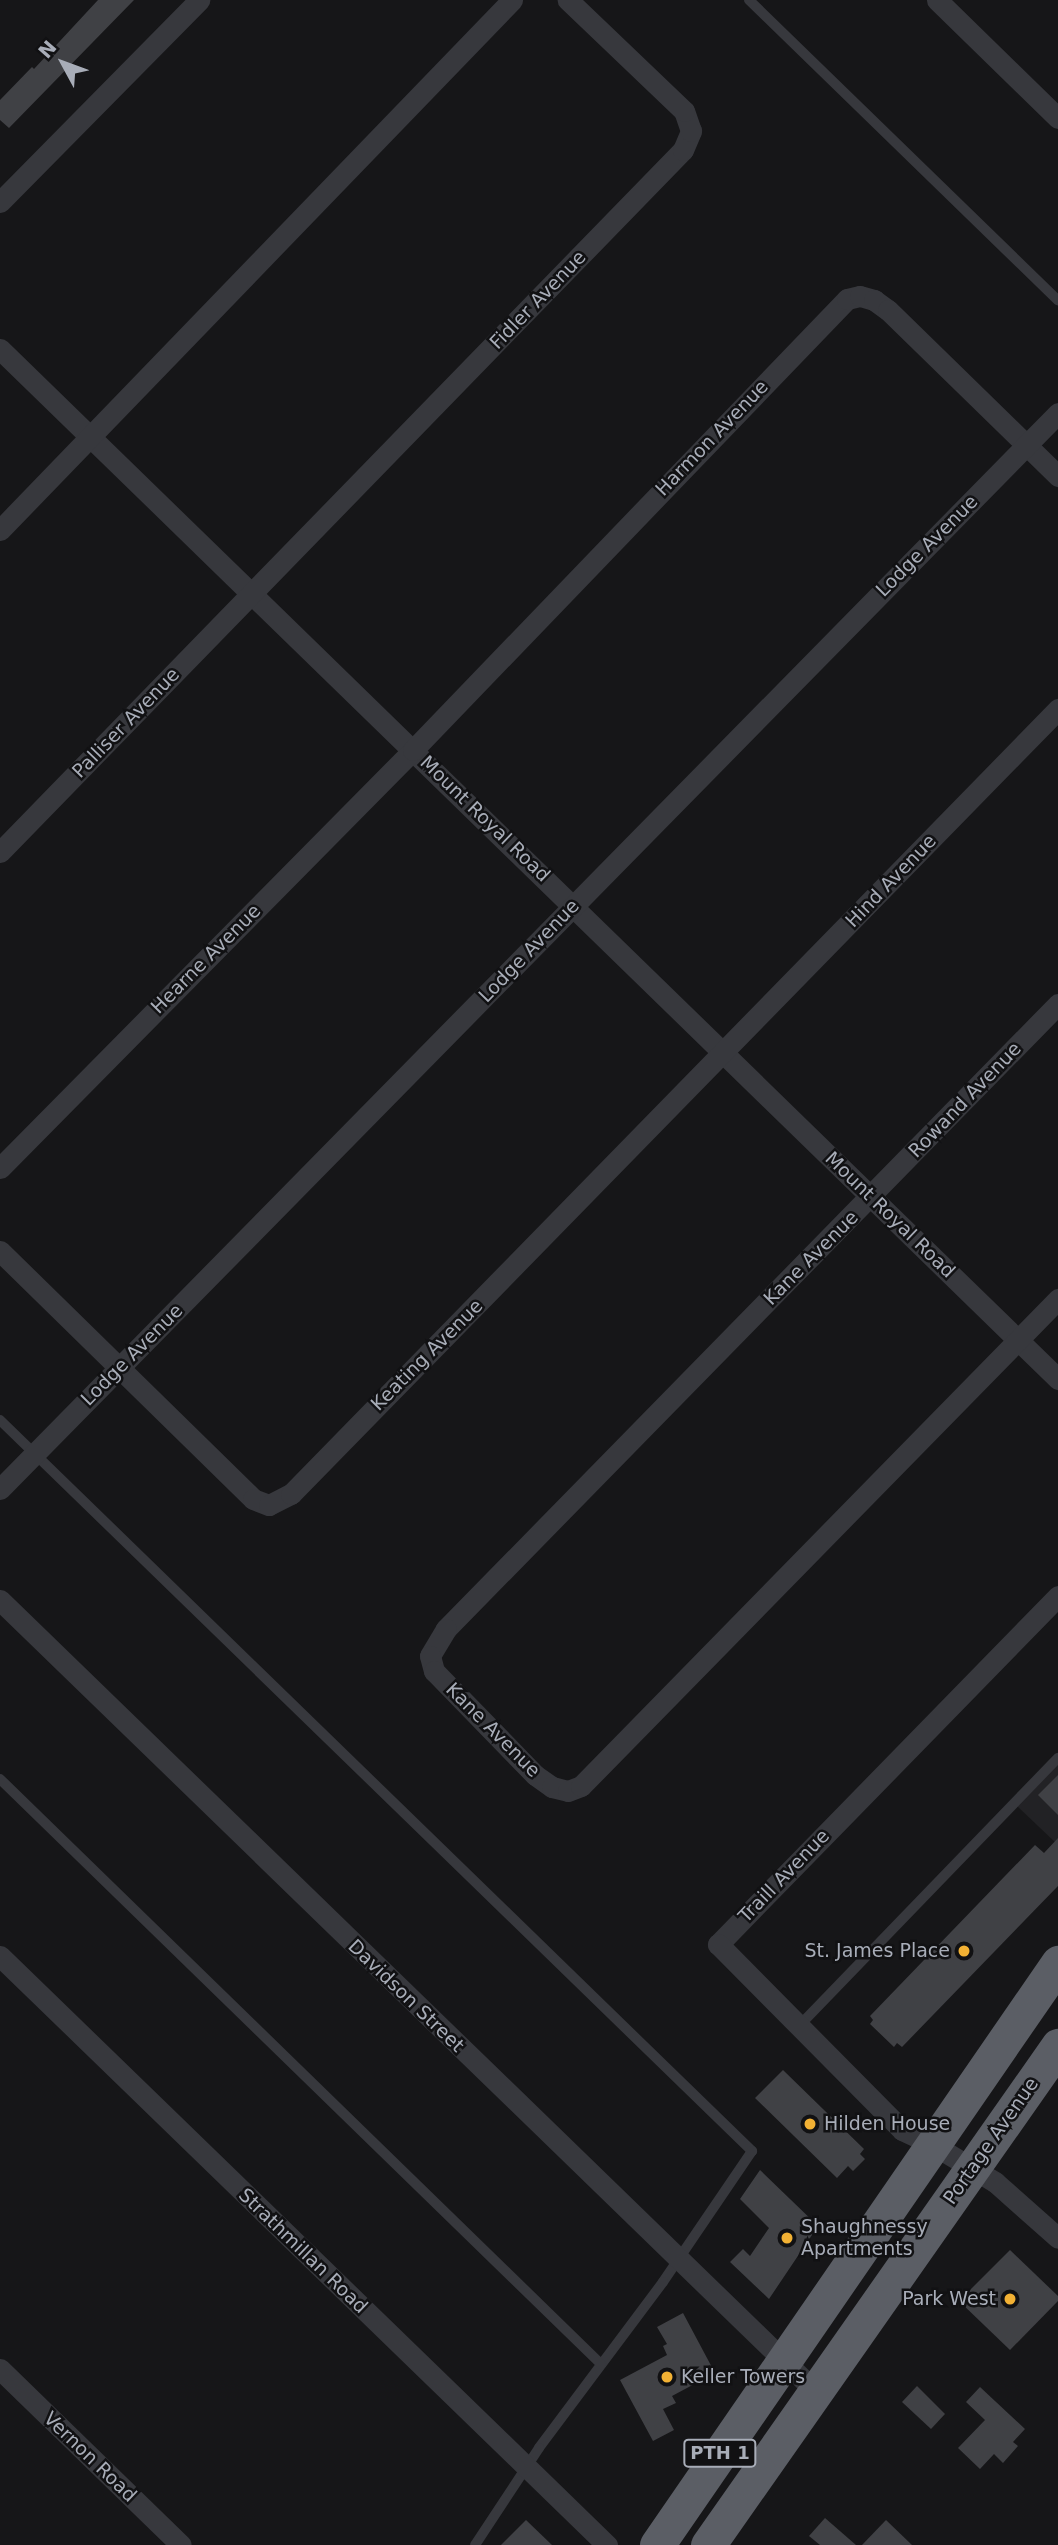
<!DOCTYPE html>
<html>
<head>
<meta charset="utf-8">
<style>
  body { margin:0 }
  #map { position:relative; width:1058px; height:2545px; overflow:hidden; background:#161618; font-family:"DejaVu Sans",sans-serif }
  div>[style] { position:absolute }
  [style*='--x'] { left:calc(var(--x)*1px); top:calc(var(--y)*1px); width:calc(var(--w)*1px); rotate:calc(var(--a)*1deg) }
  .built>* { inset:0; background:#222225 }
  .building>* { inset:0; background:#404145 }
  .service>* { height:10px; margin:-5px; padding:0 5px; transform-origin:5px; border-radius:5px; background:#37383d }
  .minor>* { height:21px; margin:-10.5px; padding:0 10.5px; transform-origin:10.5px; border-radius:10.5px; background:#37383d }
  .trunk>* { height:35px; margin:-17.5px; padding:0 17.5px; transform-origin:17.5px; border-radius:17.5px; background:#5b5e65 }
  .dots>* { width:19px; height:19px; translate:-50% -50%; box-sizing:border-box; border:4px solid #111113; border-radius:50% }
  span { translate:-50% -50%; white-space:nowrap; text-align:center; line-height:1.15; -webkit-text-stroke:5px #111113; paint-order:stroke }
  .shield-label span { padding:2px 5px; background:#111113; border:2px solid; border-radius:5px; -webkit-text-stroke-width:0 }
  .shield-label { font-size:18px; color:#a8adb8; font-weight:700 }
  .street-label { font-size:19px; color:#a8adb8 }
  .poi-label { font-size:19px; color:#a8adb8 }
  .right { translate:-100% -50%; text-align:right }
  .left { translate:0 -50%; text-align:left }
  .north { position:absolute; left:28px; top:28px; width:70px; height:70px; -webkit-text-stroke:5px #111113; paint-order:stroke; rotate:311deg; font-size:19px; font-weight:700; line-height:28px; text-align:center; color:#a8adb8 }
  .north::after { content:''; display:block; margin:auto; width:24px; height:32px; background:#a8adb8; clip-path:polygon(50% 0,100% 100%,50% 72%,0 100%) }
</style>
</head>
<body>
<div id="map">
  <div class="built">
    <i style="clip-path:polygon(1058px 1763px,1058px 1845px,1017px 1806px)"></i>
  </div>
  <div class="building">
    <i style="clip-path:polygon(98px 0,134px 0,9px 128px,0 120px,0 100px,32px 67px,34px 69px)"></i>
    <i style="clip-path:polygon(1058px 1775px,1058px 1815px,1038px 1795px)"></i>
    <i style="clip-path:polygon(1058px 1838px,1058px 1886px,902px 2047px,897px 2043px,894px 2047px,870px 2024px,873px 2020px,870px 2016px,1035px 1845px,1044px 1853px)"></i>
    <i style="clip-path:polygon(783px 2070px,864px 2149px,860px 2154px,865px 2159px,853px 2171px,848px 2166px,837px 2178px,755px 2098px)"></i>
    <i style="clip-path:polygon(760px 2170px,818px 2226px,769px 2299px,730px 2262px,743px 2249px,750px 2256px,769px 2228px,740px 2199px)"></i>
    <i style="clip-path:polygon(1010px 2250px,1058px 2296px,1058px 2301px,1010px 2350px,959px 2301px)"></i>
    <i style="clip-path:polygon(683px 2313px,715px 2373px,672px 2396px,676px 2403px,663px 2409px,674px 2430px,653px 2441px,620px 2380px,667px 2355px,663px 2346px,667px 2344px,657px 2327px)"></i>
    <i style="clip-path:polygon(917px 2386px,945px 2414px,931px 2429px,902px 2402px)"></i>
    <i style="clip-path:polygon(980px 2387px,1025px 2429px,1013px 2442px,1018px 2446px,1003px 2463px,994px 2454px,980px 2469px,958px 2448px,985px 2420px,966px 2402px)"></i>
    <i style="clip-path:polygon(825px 2518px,856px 2545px,820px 2545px,809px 2536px)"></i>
    <i style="clip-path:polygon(526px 2520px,552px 2545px,501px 2545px)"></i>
    <i style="clip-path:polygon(886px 2520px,912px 2545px,862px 2545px)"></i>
  </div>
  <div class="service">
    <i style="--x:749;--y:0;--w:431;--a:44.2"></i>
    <i style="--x:0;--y:1420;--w:1049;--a:44.19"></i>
    <i style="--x:752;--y:2151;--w:158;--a:124.2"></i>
    <i style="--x:663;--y:2282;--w:207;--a:126.8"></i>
    <i style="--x:539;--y:2448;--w:116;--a:123.4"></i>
    <i style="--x:0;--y:1779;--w:839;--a:44.23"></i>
    <i style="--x:799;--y:2026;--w:373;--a:-46"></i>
  </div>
  <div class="minor">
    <i style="--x:937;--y:0;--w:169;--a:44.3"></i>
    <i style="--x:0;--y:202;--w:284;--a:-45.4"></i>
    <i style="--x:0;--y:349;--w:1477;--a:44.23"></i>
    <i style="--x:0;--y:530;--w:737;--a:-45.99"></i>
    <i style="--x:0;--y:852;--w:979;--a:-45.79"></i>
    <i style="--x:683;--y:150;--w:21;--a:-67"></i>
    <i style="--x:691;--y:131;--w:21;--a:-109"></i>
    <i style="--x:684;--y:111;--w:161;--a:-136.3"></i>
    <i style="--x:1058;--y:1004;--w:875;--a:134.4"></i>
    <i style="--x:446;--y:1629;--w:31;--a:121"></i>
    <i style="--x:430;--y:1656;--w:16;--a:75"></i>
    <i style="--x:434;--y:1671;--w:145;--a:45.8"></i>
    <i style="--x:535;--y:1775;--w:21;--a:35"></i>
    <i style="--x:552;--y:1787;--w:16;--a:14"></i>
    <i style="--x:568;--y:1791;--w:14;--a:-21"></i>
    <i style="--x:581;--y:1786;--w:682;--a:-45.59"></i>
    <i style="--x:0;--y:1168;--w:588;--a:-45.34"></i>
    <i style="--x:413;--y:750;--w:626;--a:-46.1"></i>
    <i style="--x:847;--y:299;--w:13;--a:-13"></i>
    <i style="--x:860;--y:296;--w:15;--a:16"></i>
    <i style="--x:874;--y:300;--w:17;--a:36"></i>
    <i style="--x:888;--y:310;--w:238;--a:44.3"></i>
    <i style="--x:0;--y:1251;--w:354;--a:44.4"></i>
    <i style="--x:253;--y:1499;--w:17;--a:21"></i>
    <i style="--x:269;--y:1505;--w:25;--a:-27"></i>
    <i style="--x:291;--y:1494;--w:1098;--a:-45.66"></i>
    <i style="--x:0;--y:1489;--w:1509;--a:-45.48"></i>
    <i style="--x:1058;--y:1596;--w:487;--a:134.3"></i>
    <i style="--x:718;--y:1944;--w:262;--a:45.3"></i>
    <i style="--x:902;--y:2130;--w:33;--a:25"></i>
    <i style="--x:932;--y:2144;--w:74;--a:31.1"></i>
    <i style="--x:995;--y:2182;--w:84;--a:41.6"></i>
    <i style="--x:0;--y:1600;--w:1134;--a:44.14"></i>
    <i style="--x:0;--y:1956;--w:846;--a:44.14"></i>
    <i style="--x:0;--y:2369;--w:252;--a:44.2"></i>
  </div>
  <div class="trunk">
    <i style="--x:657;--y:2545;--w:707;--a:-55.43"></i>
    <i style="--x:708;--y:2545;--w:610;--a:-54.95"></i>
  </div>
  <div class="dots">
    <i style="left:964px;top:1951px;background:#f2b134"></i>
    <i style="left:810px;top:2124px;background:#f2b134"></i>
    <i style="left:787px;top:2238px;background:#f2b134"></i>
    <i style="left:1010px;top:2299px;background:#f2b134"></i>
    <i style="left:667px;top:2377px;background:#f2b134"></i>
  </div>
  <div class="shield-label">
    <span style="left:720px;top:2453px">PTH 1</span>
  </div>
  <div class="street-label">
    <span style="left:538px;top:300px;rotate:-46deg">Fidler Avenue</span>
    <span style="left:712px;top:438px;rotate:-46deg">Harmon Avenue</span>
    <span style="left:927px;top:546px;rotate:-45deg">Lodge Avenue</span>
    <span style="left:126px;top:723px;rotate:-46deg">Palliser Avenue</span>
    <span style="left:485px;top:819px;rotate:44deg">Mount Royal Road</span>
    <span style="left:891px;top:881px;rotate:-46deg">Hind Avenue</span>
    <span style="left:529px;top:951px;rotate:-46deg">Lodge Avenue</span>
    <span style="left:206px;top:959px;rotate:-45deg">Hearne Avenue</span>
    <span style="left:965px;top:1100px;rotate:-46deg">Rowand Avenue</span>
    <span style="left:890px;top:1215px;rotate:44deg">Mount Royal Road</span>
    <span style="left:811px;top:1258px;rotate:-45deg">Kane Avenue</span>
    <span style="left:132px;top:1355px;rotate:-45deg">Lodge Avenue</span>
    <span style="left:427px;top:1355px;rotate:-45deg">Keating Avenue</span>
    <span style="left:493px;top:1730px;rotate:45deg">Kane Avenue</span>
    <span style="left:784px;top:1876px;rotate:-46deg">Traill Avenue</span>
    <span style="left:406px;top:1996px;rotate:44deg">Davidson Street</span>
    <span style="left:991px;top:2141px;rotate:-55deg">Portage Avenue</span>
    <span style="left:303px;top:2251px;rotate:44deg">Strathmillan Road</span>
    <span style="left:90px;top:2457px;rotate:44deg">Vernon Road</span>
  </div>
  <div class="poi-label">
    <span class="right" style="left:950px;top:1951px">St. James Place</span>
    <span class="left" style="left:824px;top:2124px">Hilden House</span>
    <span class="left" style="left:801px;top:2238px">Shaughnessy<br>Apartments</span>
    <span class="right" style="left:996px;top:2299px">Park West</span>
    <span class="left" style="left:681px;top:2377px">Keller Towers</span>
  </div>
  <div class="north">N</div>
</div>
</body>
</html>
